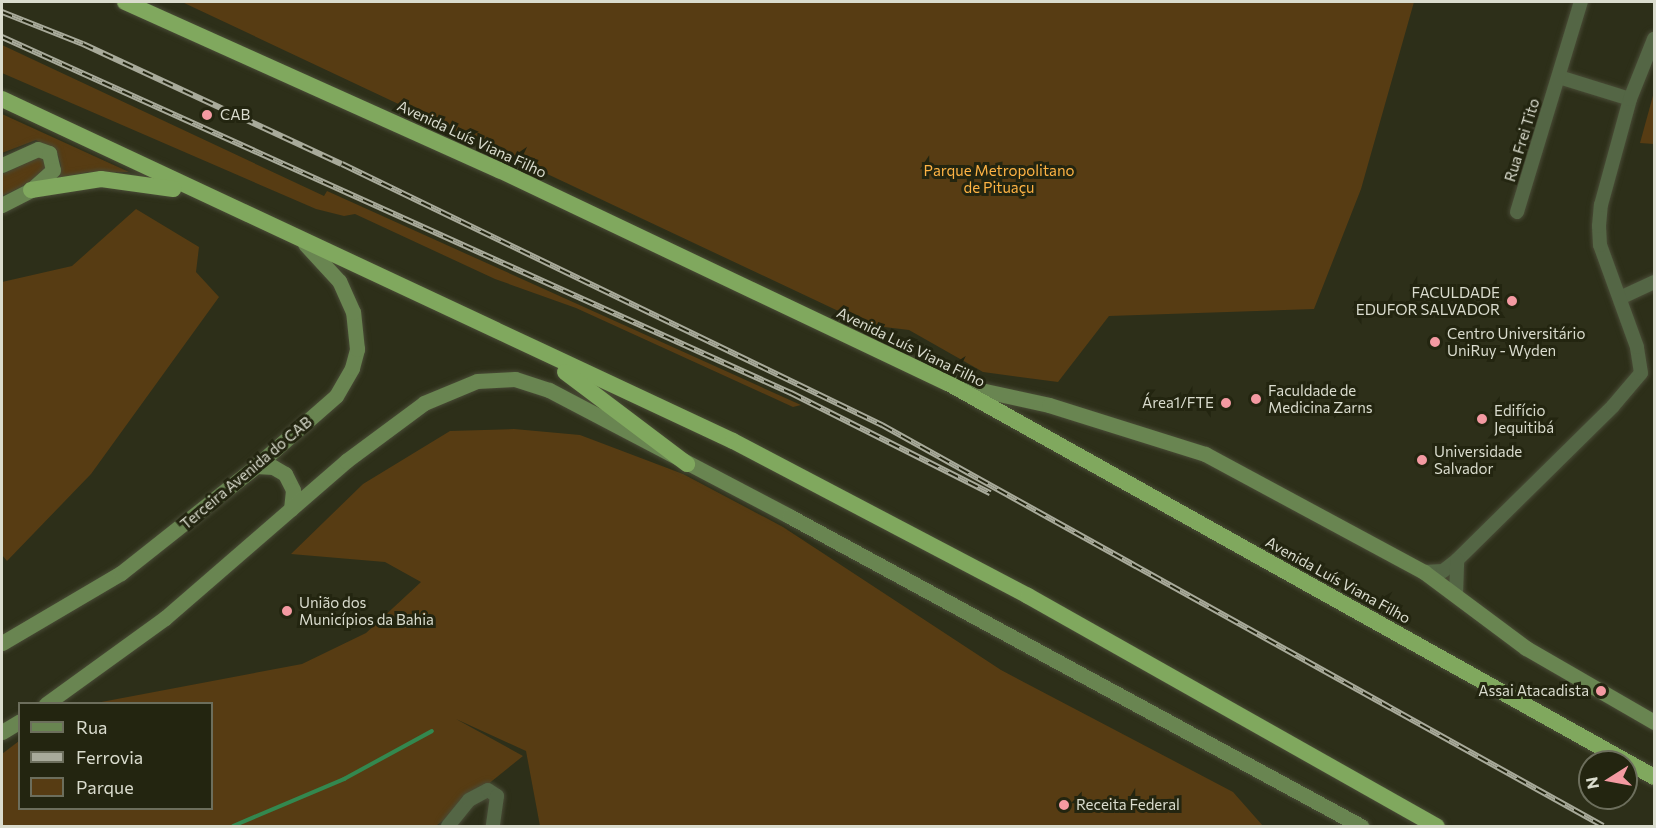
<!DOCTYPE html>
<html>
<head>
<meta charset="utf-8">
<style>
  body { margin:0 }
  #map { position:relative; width:1656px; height:828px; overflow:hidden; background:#2d2f19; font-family:Commissioner,sans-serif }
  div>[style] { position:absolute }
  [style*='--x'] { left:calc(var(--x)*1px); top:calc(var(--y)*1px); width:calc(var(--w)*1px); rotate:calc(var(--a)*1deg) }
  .green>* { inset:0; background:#573c13 }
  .stream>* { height:4px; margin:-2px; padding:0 2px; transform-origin:2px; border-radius:2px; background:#33884f }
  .roads { filter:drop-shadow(0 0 2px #494b36) drop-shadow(0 0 2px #494b36) }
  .minor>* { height:14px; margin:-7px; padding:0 7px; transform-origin:7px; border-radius:7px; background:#546645 }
  .secondary>* { height:15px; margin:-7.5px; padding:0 7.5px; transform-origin:7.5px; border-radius:7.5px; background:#698551 }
  .trunk>* { height:16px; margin:-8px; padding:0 8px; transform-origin:8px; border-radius:8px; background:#80a85e }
  .rail>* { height:6px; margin-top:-3px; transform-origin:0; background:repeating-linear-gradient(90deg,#232510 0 11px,#a8aa9a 0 22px); box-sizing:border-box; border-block:2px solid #a8aa9a }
  .dots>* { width:16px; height:16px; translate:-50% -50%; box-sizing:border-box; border:3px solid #232510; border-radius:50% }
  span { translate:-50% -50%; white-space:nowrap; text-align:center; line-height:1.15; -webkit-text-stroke:6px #232510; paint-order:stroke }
  .poi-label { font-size:15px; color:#dadcce }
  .left { translate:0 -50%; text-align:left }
  .right { translate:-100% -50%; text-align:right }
  .street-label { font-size:15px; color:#dadcce }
  .park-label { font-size:15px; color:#feb344 }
  .frame { position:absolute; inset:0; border:3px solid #dadcce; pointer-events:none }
  .legend { position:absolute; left:18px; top:702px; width:195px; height:108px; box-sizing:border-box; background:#232510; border:2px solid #6c6e5c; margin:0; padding:8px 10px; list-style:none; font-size:18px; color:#dadcce }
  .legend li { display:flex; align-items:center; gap:12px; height:30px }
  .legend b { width:30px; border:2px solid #6c6e5c }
  .north { position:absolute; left:1578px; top:750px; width:60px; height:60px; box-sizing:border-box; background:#232510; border:2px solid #6c6e5c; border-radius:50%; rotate:259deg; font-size:16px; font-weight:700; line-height:24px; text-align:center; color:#dadcce }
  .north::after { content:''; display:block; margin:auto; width:21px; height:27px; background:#f49aa2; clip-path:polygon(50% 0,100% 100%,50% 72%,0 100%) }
</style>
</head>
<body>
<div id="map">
  <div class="green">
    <i style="clip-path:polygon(182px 2px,1414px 2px,1361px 189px,1314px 309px,1109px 316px,1058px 382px,983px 372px,909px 330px,868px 325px)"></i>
    <i style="clip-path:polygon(2px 45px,324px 196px,327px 191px,801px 405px,793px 407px,576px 308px,495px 279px,355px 214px,344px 216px,316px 209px,2px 73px)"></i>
    <i style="clip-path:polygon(1654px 92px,1654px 144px,1640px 143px)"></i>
    <i style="clip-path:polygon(2px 114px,129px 172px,88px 172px,58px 178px,61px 165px,57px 152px,36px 140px,2px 153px)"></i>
    <i style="clip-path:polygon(40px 157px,47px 160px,45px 176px,2px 196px,2px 174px)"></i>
    <i style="clip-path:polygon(136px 209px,199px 247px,196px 272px,219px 297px,91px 474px,7px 561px,2px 555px,2px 282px,72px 266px)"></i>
    <i style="clip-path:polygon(514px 429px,580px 435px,683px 474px,783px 527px,1001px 670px,1233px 792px,1263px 826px,540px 826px,526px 751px,456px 719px,523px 756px,436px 826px,2px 826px,2px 754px,19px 741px,20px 808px,212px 808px,212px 704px,96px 703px,302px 664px,366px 633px,421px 582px,385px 562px,291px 554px,363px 484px,450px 431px)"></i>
  </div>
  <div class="stream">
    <i style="--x:233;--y:826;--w:121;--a:-22.9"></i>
    <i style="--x:344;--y:779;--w:100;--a:-28.6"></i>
  </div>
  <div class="roads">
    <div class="minor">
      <i style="--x:1559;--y:77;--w:74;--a:17.2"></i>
      <i style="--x:1517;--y:212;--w:220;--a:-73.1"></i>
      <i style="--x:1620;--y:298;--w:38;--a:-25"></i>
      <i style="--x:1424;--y:572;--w:19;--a:-3"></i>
      <i style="--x:1443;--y:571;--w:18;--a:-38"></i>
      <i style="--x:1457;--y:560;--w:219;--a:-44.6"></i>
      <i style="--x:1613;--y:406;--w:43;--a:-49.7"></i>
      <i style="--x:1641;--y:373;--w:26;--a:-99"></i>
      <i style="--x:1637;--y:347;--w:109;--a:-109.9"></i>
      <i style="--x:1600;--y:245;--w:19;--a:-93"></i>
      <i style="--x:1599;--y:226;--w:21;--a:-85"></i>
      <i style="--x:1601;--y:205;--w:110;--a:-74.7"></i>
      <i style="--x:1630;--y:99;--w:65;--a:-68.2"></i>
      <i style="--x:1456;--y:595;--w:35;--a:-88"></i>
      <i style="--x:448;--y:826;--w:33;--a:-51"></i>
      <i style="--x:469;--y:800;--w:21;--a:-28"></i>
      <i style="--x:488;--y:790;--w:11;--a:34"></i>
      <i style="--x:497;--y:796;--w:30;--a:98"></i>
    </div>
    <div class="secondary">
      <i style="--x:2;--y:165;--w:39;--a:-24"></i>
      <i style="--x:38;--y:149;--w:12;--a:20"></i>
      <i style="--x:49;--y:153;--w:17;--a:77"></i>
      <i style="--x:53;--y:170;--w:30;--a:138"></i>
      <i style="--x:31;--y:190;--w:33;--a:153"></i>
      <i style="--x:953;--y:384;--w:98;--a:12.3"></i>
      <i style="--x:1049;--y:405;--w:164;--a:17.4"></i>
      <i style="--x:1205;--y:454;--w:249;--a:28.3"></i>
      <i style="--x:1424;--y:572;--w:127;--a:36.7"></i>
      <i style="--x:1526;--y:648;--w:148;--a:30"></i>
      <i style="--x:256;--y:466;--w:17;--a:3"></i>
      <i style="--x:273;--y:467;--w:14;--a:30"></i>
      <i style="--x:285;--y:474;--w:18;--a:63"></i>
      <i style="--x:293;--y:490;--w:19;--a:96"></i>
      <i style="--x:2;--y:643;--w:138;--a:-30.5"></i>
      <i style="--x:121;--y:573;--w:172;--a:-38.4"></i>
      <i style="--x:256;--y:466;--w:106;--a:-41.2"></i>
      <i style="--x:336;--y:396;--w:32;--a:-60"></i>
      <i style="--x:352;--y:368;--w:20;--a:-75"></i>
      <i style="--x:357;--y:349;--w:37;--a:-96"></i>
      <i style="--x:353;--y:312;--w:34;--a:-114"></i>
      <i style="--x:339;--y:281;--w:50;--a:-132.6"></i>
      <i style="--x:46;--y:704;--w:147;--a:-35.9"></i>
      <i style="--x:165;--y:618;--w:240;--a:-40.9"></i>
      <i style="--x:346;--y:461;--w:97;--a:-36.6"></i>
      <i style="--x:424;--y:403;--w:57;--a:-22.5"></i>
      <i style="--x:477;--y:381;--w:38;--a:-3"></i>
      <i style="--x:515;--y:379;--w:36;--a:18"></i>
      <i style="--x:549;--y:390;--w:271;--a:27.7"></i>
      <i style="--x:789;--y:516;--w:651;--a:28.46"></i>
      <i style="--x:2;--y:732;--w:21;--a:-31"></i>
    </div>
    <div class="trunk">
      <i style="--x:125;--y:2;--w:410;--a:24.2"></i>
      <i style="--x:499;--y:170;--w:497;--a:25.4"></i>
      <i style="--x:948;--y:383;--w:808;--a:29.16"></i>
      <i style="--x:2;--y:99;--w:807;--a:25.07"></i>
      <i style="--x:733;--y:441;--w:333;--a:27.7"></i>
      <i style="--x:1028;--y:596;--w:469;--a:29.4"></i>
      <i style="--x:31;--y:190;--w:71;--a:-8.9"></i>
      <i style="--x:101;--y:179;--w:73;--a:7.9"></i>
      <i style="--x:565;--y:372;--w:153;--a:37"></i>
    </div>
  </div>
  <div class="rail">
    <i style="--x:2;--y:12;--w:87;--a:21.6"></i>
    <i style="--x:83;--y:44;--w:285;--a:24.9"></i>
    <i style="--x:342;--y:164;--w:600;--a:25.8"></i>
    <i style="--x:882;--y:425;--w:825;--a:29.08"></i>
    <i style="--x:2;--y:37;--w:866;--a:24.29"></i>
    <i style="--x:791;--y:393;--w:223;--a:26.7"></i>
  </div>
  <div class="dots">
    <i style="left:207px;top:115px;background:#f49aa2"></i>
    <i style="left:1512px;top:301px;background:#f49aa2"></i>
    <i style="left:1435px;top:342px;background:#f49aa2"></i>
    <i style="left:1256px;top:399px;background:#f49aa2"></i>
    <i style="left:1226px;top:403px;background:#f49aa2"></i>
    <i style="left:1482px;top:419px;background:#f49aa2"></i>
    <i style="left:1422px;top:460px;background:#f49aa2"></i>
    <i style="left:287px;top:611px;background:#f49aa2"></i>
    <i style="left:1601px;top:691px;background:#f49aa2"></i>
    <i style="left:1064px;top:805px;background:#f49aa2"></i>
  </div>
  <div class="poi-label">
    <span class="left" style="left:220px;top:115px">CAB</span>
    <span class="right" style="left:1500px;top:301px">FACULDADE<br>EDUFOR SALVADOR</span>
    <span class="left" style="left:1447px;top:342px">Centro Universitário<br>UniRuy - Wyden</span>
    <span class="left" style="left:1268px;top:399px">Faculdade de<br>Medicina Zarns</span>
    <span class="right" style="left:1214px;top:403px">Área1/FTE</span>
    <span class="left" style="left:1494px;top:419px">Edifício<br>Jequitibá</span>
    <span class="left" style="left:1434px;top:460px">Universidade<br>Salvador</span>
    <span class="left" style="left:299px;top:611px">União dos<br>Municípios da Bahia</span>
    <span class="right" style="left:1589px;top:691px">Assai Atacadista</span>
    <span class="left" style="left:1076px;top:805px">Receita Federal</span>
  </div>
  <div class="street-label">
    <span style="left:472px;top:139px;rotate:25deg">Avenida Luís Viana Filho</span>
    <span style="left:1522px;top:140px;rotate:-73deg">Rua Frei Tito</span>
    <span style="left:911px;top:347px;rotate:26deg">Avenida Luís Viana Filho</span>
    <span style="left:246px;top:473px;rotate:-40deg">Terceira Avenida do CAB</span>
    <span style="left:1338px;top:580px;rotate:29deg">Avenida Luís Viana Filho</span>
  </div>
  <div class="park-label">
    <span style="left:999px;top:179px">Parque Metropolitano<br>de Pituaçu</span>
  </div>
  <div class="frame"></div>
  <ul class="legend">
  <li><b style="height:8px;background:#698551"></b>Rua</li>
  <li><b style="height:8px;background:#a8aa9a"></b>Ferrovia</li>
  <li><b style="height:16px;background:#573c13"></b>Parque</li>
  </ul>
  <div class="north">N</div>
</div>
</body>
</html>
